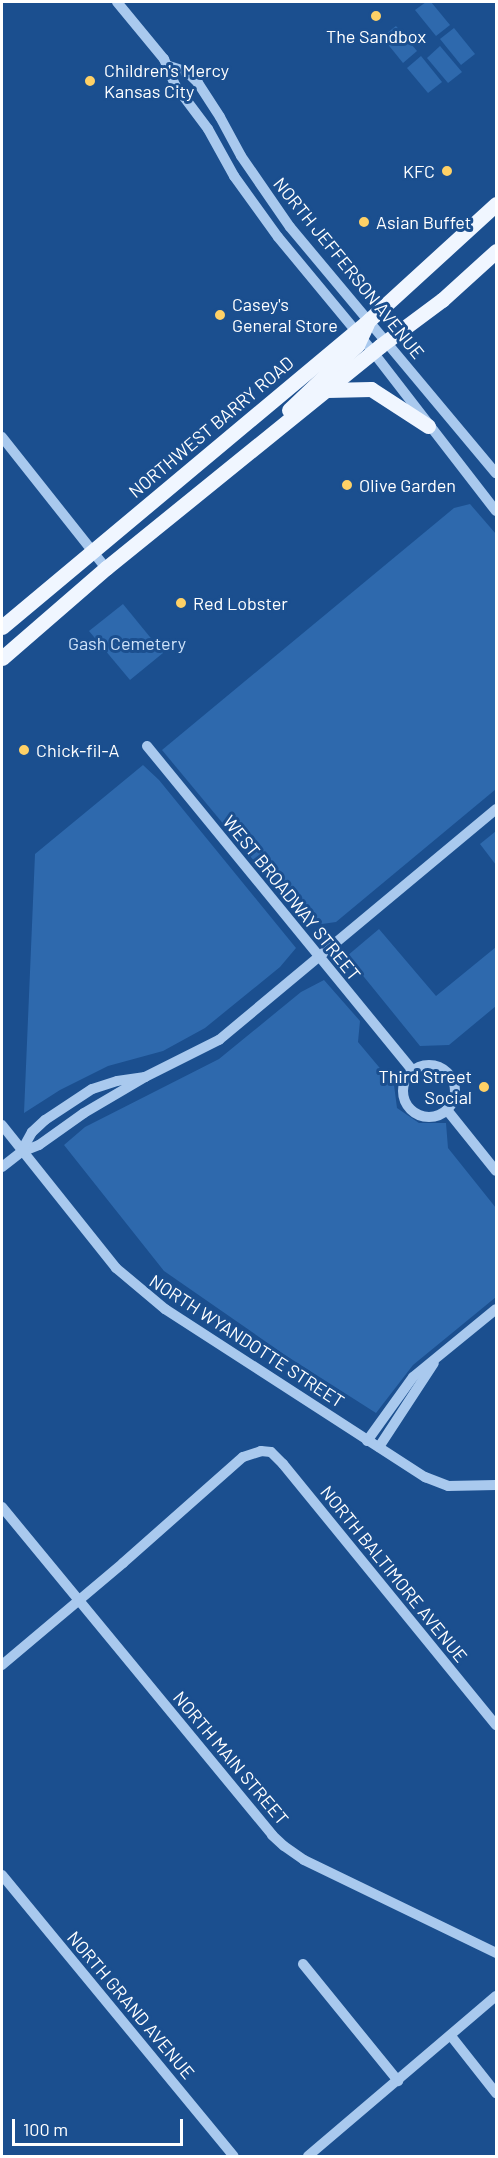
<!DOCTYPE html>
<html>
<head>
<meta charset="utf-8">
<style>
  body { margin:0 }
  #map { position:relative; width:498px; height:2158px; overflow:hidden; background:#1b4f8f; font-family:Barlow,sans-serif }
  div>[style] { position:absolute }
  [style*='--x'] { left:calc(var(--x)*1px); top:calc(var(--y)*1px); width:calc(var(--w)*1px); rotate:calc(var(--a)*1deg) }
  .green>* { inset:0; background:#2e69ad }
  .minor>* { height:10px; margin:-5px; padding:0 5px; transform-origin:5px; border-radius:5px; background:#a9c9ee }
  .minor>.ring { margin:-5px; padding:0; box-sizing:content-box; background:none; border:10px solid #a9c9ee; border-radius:50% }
  .major>* { height:15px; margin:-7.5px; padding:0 7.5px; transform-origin:7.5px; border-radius:7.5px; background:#f0f6ff }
  .dots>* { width:16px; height:16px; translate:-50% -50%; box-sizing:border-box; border:3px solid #1b4f8f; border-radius:50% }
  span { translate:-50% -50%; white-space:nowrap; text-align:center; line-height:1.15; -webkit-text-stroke:6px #1b4f8f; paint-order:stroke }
  .poi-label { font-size:18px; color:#fff }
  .left { translate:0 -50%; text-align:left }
  .right { translate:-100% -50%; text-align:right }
  .street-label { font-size:18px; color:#fff }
  .park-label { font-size:18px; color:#cfe3fa }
  .frame { position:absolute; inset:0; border:3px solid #fff; pointer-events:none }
  .scale { position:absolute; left:12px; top:2119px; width:171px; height:27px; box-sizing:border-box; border:3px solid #fff; border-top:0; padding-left:8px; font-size:18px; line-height:21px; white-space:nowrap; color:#fff; -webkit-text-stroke:4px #1b4f8f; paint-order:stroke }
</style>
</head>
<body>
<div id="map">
  <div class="green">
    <i style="clip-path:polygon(426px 2px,431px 2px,450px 25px,436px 36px,415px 10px)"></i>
    <i style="clip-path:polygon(396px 26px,417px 51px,403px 63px,382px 37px)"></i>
    <i style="clip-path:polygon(454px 28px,475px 54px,461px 65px,440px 39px)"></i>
    <i style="clip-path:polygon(440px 46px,462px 72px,448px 83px,427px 58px)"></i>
    <i style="clip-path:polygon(421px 56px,442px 82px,428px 93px,407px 68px)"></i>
    <i style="clip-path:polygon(470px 504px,496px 534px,496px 789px,336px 922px,308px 926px,162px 750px,454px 508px)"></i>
    <i style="clip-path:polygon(123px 604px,163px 653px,130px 680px,89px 631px)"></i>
    <i style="clip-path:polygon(143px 765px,159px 780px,296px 948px,280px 967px,205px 1028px,163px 1051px,108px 1066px,60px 1090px,24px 1113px,35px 854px)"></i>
    <i style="clip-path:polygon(496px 831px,496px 865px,480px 844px)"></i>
    <i style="clip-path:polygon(379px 929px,436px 996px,496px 947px,496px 1006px,449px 1045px,420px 1046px,347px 956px)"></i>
    <i style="clip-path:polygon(324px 980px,360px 1021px,358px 1042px,394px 1085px,397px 1108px,419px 1123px,446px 1123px,448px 1148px,496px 1208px,496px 1297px,413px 1365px,376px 1413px,285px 1355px,164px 1271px,64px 1145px,85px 1127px,219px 1059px,301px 992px)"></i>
  </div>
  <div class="minor">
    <i style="--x:117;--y:2;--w:74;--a:50.5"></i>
    <i style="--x:164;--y:59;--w:28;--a:67"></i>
    <i style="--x:175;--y:85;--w:55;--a:53.1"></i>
    <i style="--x:208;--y:129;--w:54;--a:61"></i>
    <i style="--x:234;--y:176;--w:75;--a:54.2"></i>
    <i style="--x:278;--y:237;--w:149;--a:50.4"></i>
    <i style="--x:373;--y:352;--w:201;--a:52.3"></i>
    <i style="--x:169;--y:66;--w:19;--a:18"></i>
    <i style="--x:187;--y:72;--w:16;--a:45"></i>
    <i style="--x:198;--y:83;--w:40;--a:57.1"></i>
    <i style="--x:220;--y:117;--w:44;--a:61.7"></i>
    <i style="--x:241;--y:156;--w:86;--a:55.4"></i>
    <i style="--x:290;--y:227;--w:321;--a:50.1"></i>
    <i style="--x:2;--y:437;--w:167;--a:51.6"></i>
    <i style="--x:147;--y:746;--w:419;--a:50.7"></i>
    <i class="ring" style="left:403px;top:1065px;width:42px;height:42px"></i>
    <i style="--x:145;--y:1077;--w:83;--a:-26.6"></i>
    <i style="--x:219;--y:1040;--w:361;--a:-39.8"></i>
    <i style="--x:447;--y:1110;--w:78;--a:51.2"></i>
    <i style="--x:2;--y:1125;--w:183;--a:51.4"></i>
    <i style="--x:116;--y:1268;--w:64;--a:39.9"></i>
    <i style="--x:165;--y:1309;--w:310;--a:32.9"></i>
    <i style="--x:425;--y:1477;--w:25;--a:21"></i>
    <i style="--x:448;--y:1486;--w:48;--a:-1.2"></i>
    <i style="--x:2;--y:1167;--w:24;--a:-38"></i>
    <i style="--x:21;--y:1152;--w:19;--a:-21"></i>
    <i style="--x:39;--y:1145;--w:55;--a:-35.4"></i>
    <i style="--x:84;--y:1113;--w:71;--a:-30.5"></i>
    <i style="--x:145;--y:1077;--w:28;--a:172"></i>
    <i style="--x:117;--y:1081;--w:26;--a:162"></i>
    <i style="--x:92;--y:1089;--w:56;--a:146.6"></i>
    <i style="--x:45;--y:1120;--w:18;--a:137"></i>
    <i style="--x:32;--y:1132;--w:23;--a:119"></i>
    <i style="--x:367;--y:1441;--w:79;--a:-54.3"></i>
    <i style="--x:413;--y:1377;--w:107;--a:-39.3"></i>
    <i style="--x:379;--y:1447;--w:100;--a:-56.8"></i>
    <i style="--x:2;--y:1507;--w:425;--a:50.5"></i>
    <i style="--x:272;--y:1835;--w:16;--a:43"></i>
    <i style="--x:284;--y:1846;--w:24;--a:35"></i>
    <i style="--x:304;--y:1860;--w:213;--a:25.8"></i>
    <i style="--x:2;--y:1665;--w:158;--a:-40.1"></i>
    <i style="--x:123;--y:1563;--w:160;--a:-41.5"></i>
    <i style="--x:243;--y:1457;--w:19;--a:-18"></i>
    <i style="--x:261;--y:1451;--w:10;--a:6"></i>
    <i style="--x:271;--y:1452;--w:17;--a:45"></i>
    <i style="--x:283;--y:1464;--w:337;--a:50.8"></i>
    <i style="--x:2;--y:1875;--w:364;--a:50.5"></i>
    <i style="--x:303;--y:1964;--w:151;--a:50.9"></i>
    <i style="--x:451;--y:2036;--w:73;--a:51.7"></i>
    <i style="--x:308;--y:2156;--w:247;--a:-40.4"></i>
  </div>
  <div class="major">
    <i style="--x:327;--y:390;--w:44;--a:-1.3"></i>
    <i style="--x:371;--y:389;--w:68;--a:33"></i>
    <i style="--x:289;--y:410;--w:94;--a:-43.7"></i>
    <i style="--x:357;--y:345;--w:23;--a:-65"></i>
    <i style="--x:2;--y:627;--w:478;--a:-39.9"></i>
    <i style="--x:369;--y:320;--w:172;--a:-42.4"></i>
    <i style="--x:2;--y:658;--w:138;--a:-40.9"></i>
    <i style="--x:106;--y:568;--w:353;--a:-39"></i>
    <i style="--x:380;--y:346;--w:77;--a:-36.6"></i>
    <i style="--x:442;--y:300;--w:73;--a:-42.2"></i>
  </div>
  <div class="dots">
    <i style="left:376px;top:16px;background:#ffd166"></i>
    <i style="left:90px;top:81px;background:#ffd166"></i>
    <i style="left:447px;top:171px;background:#ffd166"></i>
    <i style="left:364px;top:222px;background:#ffd166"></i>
    <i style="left:220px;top:315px;background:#ffd166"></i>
    <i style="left:347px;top:485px;background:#ffd166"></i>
    <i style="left:181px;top:603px;background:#ffd166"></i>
    <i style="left:24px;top:750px;background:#ffd166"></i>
    <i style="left:484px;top:1087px;background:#ffd166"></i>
  </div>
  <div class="poi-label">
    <span style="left:376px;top:36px">The Sandbox</span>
    <span class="left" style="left:104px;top:81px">Children's Mercy<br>Kansas City</span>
    <span class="right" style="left:435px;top:171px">KFC</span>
    <span class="left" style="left:376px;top:222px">Asian Buffet</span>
    <span class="left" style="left:232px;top:315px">Casey's<br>General Store</span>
    <span class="left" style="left:359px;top:485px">Olive Garden</span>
    <span class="left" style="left:193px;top:603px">Red Lobster</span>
    <span class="left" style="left:36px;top:750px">Chick-fil-A</span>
    <span class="right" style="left:472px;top:1087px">Third Street<br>Social</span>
  </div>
  <div class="street-label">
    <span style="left:349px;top:268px;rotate:51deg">NORTH JEFFERSON AVENUE</span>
    <span style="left:211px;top:427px;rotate:-40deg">NORTHWEST BARRY ROAD</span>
    <span style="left:292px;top:898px;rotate:51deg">WEST BROADWAY STREET</span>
    <span style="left:247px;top:1341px;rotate:33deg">NORTH WYANDOTTE STREET</span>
    <span style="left:394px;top:1574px;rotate:51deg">NORTH BALTIMORE AVENUE</span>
    <span style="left:231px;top:1758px;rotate:50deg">NORTH MAIN STREET</span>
    <span style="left:131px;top:2005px;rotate:50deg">NORTH GRAND AVENUE</span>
  </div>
  <div class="park-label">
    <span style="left:127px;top:643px">Gash Cemetery</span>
  </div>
  <div class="frame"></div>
  <div class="scale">100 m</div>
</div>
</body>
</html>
